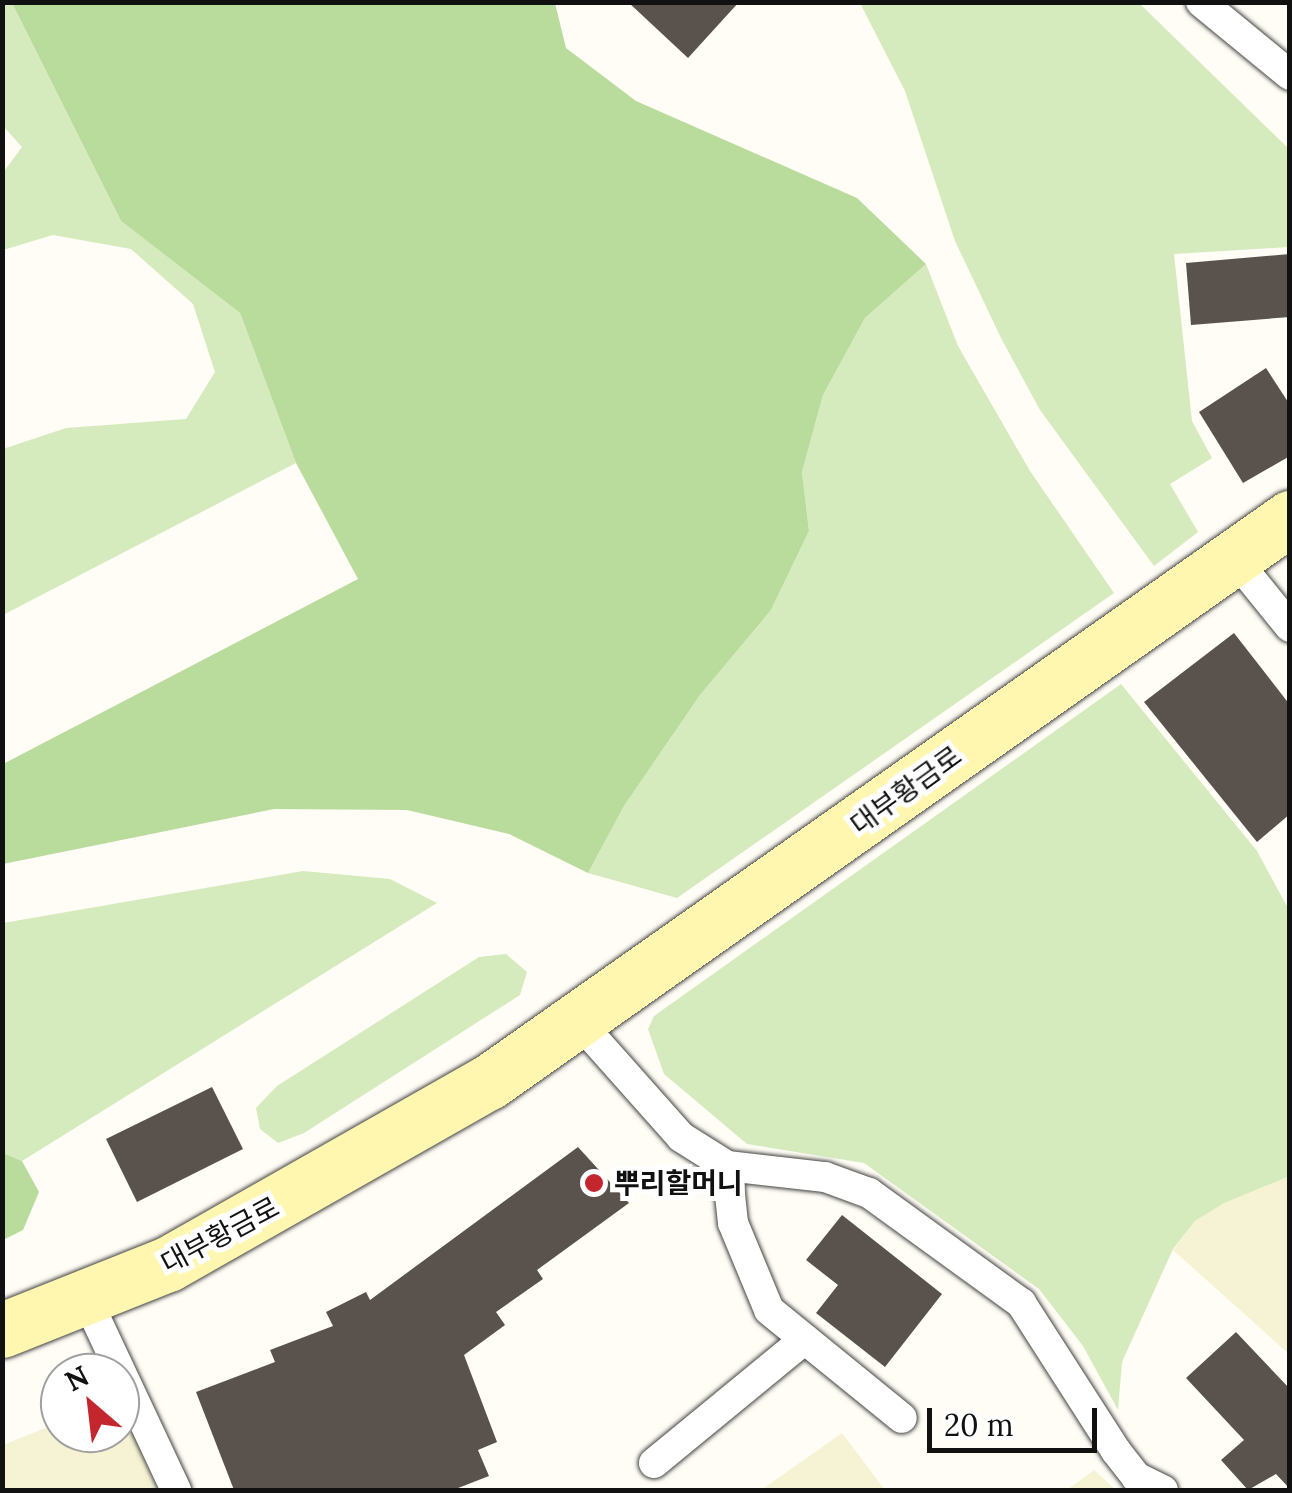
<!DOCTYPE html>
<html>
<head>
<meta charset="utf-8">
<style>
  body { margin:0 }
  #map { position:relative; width:1292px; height:1493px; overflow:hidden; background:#fffdf5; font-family:Lora,"Noto Sans KR",serif }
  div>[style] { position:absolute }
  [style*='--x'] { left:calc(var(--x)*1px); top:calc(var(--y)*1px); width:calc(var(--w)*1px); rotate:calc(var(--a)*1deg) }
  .farmland>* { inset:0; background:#f6f3d4 }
  .green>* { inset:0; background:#d5ebbd }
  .forest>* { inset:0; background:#b9dc9c }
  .building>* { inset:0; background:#5a524d }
  .roads { filter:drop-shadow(0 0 2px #444) drop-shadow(0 0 2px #444) }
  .lane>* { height:30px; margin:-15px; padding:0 15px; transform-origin:15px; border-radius:15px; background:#fff }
  .secondary>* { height:55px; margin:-27.5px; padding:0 27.5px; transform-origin:27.5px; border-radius:27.5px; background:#fff6b0 }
  .dots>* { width:28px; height:28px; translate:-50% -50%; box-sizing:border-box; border:5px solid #fff; border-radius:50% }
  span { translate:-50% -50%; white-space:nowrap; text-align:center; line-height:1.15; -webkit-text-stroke:10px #fff; paint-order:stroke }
  .street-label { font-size:28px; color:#111 }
  .poi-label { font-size:28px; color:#111; font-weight:700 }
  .left { translate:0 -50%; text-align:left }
  .frame { position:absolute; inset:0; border:5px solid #111; pointer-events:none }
  .north { position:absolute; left:40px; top:1353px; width:100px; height:100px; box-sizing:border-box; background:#fff; border:2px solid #a0a0a0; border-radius:50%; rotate:332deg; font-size:28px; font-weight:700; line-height:40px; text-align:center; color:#111 }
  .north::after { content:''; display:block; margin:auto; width:35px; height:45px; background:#c4262e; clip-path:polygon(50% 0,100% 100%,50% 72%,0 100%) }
  .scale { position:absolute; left:927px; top:1408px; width:170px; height:45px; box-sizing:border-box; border:5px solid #111; border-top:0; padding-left:12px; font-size:30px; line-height:35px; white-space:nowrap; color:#111; -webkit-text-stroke:8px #fff; paint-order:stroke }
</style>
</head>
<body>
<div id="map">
  <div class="farmland">
    <i style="clip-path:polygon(1289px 1176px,1289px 1354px,1173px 1250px,1195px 1221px,1224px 1202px)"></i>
    <i style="clip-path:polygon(120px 1399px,157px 1490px,3px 1490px,3px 1445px,60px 1422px,60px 1433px,120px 1433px)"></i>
    <i style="clip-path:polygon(842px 1433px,885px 1490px,761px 1490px)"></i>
    <i style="clip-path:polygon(1094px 1470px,1116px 1490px,1067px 1490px)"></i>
  </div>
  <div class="green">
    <i style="clip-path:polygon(3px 3px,12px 3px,121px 221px,240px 313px,296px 463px,3px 615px,3px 449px,66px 428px,186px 419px,215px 372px,193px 304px,131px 249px,53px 235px,3px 250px,2px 174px,22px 147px,3px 126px)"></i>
    <i style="clip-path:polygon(860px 3px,1139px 3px,1289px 149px,1289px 247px,1174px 254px,1192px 421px,1212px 458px,1170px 484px,1198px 532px,1154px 566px,1040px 410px,1001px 338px,955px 241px,905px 91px)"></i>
    <i style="clip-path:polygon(926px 264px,958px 346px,1030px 471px,1114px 593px,677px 898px,588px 873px,624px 806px,700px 695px,771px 610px,809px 531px,802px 472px,823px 395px,865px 318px)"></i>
    <i style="clip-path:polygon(1121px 684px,1257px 851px,1289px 910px,1290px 1176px,1224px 1203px,1195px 1221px,1173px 1249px,1122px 1362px,1118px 1410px,1083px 1346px,1039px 1289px,864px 1163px,747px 1144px,664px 1074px,648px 1029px,654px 1016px)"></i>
    <i style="clip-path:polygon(303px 871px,390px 879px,437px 903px,22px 1161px,3px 1153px,3px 923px)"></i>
    <i style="clip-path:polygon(506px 954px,527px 972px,520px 995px,304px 1133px,278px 1143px,260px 1129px,256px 1108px,277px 1086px,479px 957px)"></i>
  </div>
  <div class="forest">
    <i style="clip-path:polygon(12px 3px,555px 3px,566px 48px,636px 101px,857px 198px,926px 264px,865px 318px,823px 395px,802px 472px,809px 531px,771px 610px,700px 695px,624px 806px,588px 873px,509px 834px,407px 810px,274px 809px,3px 864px,3px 764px,358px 579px,296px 463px,240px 313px,121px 221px)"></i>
    <i style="clip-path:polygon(3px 1153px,22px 1161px,39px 1192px,23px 1230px,3px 1240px)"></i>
  </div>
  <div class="building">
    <i style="clip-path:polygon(628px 2px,739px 2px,688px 58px)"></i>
    <i style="clip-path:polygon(1290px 254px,1290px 317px,1191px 325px,1186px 263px)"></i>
    <i style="clip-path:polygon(1266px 368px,1290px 405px,1290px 456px,1243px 483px,1199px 412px)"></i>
    <i style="clip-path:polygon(1234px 633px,1290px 705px,1290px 814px,1257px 842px,1144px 702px)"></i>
    <i style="clip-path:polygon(212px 1087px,243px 1149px,137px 1202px,106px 1139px)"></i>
    <i style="clip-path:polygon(578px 1147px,629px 1203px,537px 1270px,543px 1279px,496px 1312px,505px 1325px,464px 1355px,497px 1442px,478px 1450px,489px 1476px,453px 1490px,234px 1490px,196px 1392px,275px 1362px,270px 1350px,333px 1326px,326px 1312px,366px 1292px,370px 1300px)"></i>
    <i style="clip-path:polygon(842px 1215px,942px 1294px,885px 1367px,816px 1313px,838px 1285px,806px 1260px)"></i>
    <i style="clip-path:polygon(1236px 1332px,1290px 1389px,1290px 1489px,1276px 1474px,1248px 1490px,1221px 1460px,1244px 1440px,1186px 1378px)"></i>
  </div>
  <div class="roads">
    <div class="lane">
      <i style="--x:1201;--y:2;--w:115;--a:39.4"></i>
      <i style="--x:1234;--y:558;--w:89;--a:50.9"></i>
      <i style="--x:579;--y:1022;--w:154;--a:48.4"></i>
      <i style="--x:681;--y:1137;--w:54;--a:32.2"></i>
      <i style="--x:727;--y:1166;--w:99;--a:6.4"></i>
      <i style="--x:825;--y:1177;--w:47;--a:20"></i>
      <i style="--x:869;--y:1193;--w:188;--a:35.9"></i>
      <i style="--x:1021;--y:1303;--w:176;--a:57.3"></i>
      <i style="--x:1116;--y:1451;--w:33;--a:52"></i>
      <i style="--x:1136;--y:1477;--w:30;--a:26"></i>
      <i style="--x:727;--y:1166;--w:57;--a:84"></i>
      <i style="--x:733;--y:1223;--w:94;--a:67.5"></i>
      <i style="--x:769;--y:1310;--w:171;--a:39.1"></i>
      <i style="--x:87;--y:1300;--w:210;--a:64.9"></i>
      <i style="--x:654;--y:1463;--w:195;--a:-39.4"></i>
    </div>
    <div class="secondary">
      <i style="--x:2;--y:1330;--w:179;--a:-21.7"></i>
      <i style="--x:168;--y:1264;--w:369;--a:-29.6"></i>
      <i style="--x:489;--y:1082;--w:980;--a:-35.15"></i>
    </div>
  </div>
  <div class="dots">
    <i style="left:594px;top:1183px;background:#c4262e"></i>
  </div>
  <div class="street-label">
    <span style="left:906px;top:790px;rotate:-36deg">대부황금로</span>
    <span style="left:220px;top:1235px;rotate:-28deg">대부황금로</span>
  </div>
  <div class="poi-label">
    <span class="left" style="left:614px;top:1183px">뿌리할머니</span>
  </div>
  <div class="frame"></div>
  <div class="north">N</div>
  <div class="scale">20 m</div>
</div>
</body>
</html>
